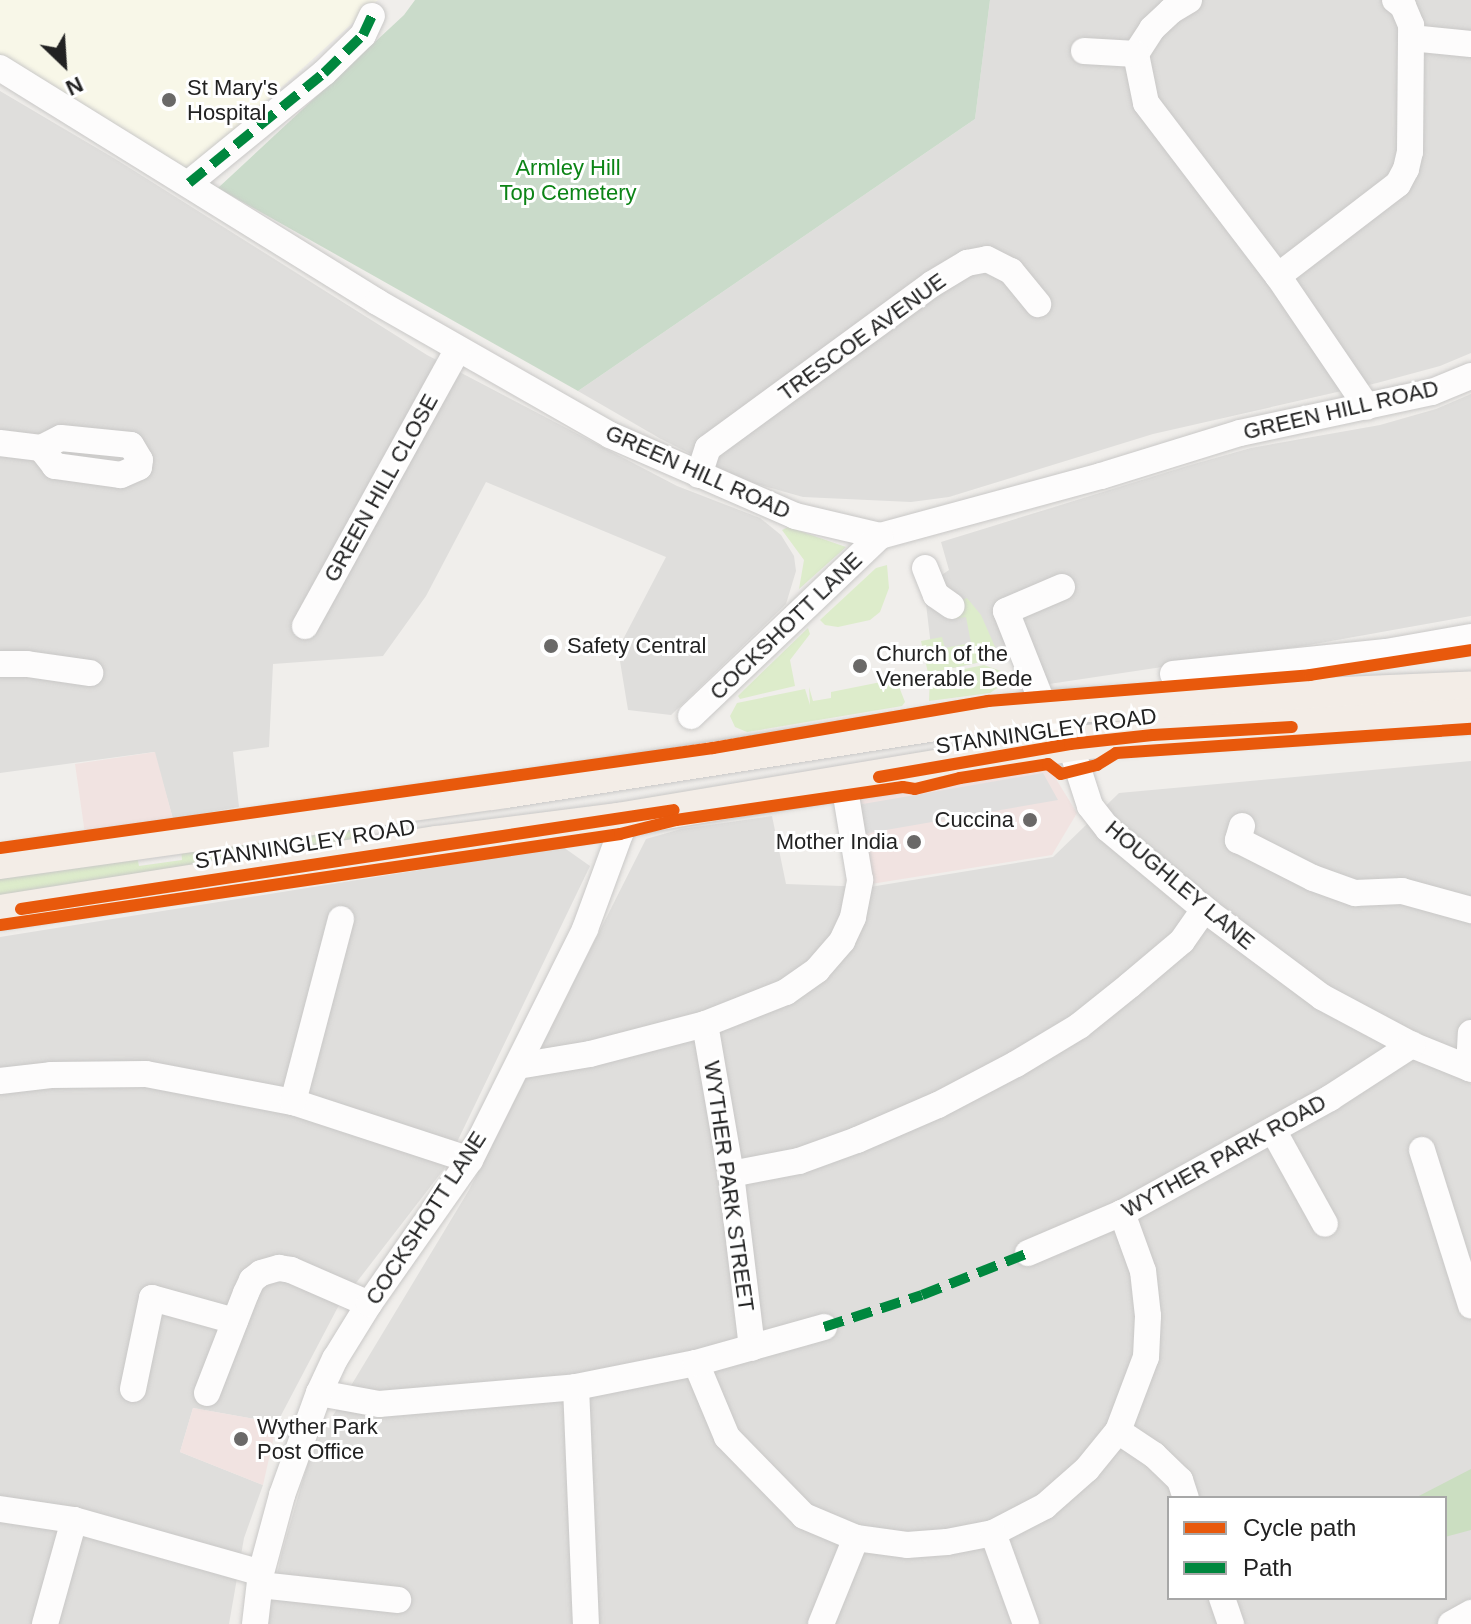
<!DOCTYPE html>
<html>
<head>
<meta charset="utf-8">
<style>
  body { margin:0 }
  #map { position:relative; width:1471px; height:1624px; overflow:hidden; background:#f0eeeb; font-family:Arial,sans-serif }
  div>[style] { position:absolute }
  [style*='--x'] { left:calc(var(--x)*1px); top:calc(var(--y)*1px); width:calc(var(--w)*1px); rotate:calc(var(--a)*1deg) }
  .residential>* { inset:0; background:#dfdedc }
  .commercial>* { inset:0; background:#f1e3e1 }
  .education>* { inset:0; background:#f8f7e8 }
  .grass>* { inset:0; background:#ddeccb }
  .forest>* { inset:0; background:#cbdec1 }
  .cemetery>* { inset:0; background:#cadbca }
  .parking>* { inset:0; background:#e0dfde }
  .roads { filter:drop-shadow(0 0 2px #c9c8c7) drop-shadow(0 0 2px #c9c8c7) }
  .minor>* { height:26px; margin:-13px; padding:0 13px; transform-origin:13px; border-radius:13px; background:#fdfcfc }
  .major>* { height:34px; margin:-17px; padding:0 17px; transform-origin:17px; border-radius:17px; background:#f3ede7 }
  .quiet>* { height:10px; margin-top:-5px; transform-origin:0; background:repeating-linear-gradient(90deg,#00873e 0 20px,transparent 0 30px) }
  .cycleway>* { height:12px; margin:-6px; padding:0 6px; transform-origin:6px; border-radius:6px; background:#e8590c }
  .dots>* { width:22px; height:22px; translate:-50% -50%; box-sizing:border-box; border:4px solid #fff; border-radius:50% }
  span { translate:-50% -50%; white-space:nowrap; text-align:center; line-height:1.15; -webkit-text-stroke:6px #fff; paint-order:stroke }
  .poi-label { font-size:22px; color:#222 }
  .left { translate:0 -50%; text-align:left }
  .right { translate:-100% -50%; text-align:right }
  .park-label { font-size:22px; color:#0c8416 }
  .street-label { font-size:22px; color:#222 }
  .legend { position:absolute; left:1167px; top:1496px; width:280px; height:104px; box-sizing:border-box; background:#fff; border:2px solid #a7a7a7; margin:0; padding:10px 14px; list-style:none; font-size:24px; color:#222 }
  .legend li { display:flex; align-items:center; gap:16px; height:40px }
  .legend b { width:40px; border:2px solid #a7a7a7 }
  .north { position:absolute; left:24px; top:24px; width:80px; height:80px; -webkit-text-stroke:6px #fff; paint-order:stroke; rotate:155deg; font-size:22px; font-weight:700; line-height:32px; text-align:center; color:#222 }
  .north::after { content:''; display:block; margin:auto; width:28px; height:36px; background:#222; clip-path:polygon(50% 0,100% 100%,50% 72%,0 100%) }
</style>
</head>
<body>
<div id="map">
  <div class="residential">
    <i style="clip-path:polygon(990px 0,1471px 0,1471px 353px,1440px 366px,1377px 383px,1153px 434px,949px 497px,911px 502px,803px 497px,743px 480px,661px 439px,578px 391px,975px 119px)"></i>
    <i style="clip-path:polygon(0 91px,117px 160px,427px 355px,677px 486px,760px 518px,781px 535px,794px 556px,796px 571px,786px 604px,671px 715px,628px 710px,618px 649px,666px 557px,486px 482px,426px 596px,383px 656px,273px 664px,269px 747px,233px 752px,239px 807px,173px 819px,154px 752px,0 773px)"></i>
    <i style="clip-path:polygon(1471px 394px,1471px 616px,1309px 645px,1049px 684px,1033px 651px,934px 672px,924px 587px,949px 570px,941px 542px,1187px 466px,1251px 448px,1380px 425px,1436px 409px)"></i>
    <i style="clip-path:polygon(evenodd,1471px 761px,1471px 1076px,1468px 1081px,1471px 1084px,1471px 1624px,266px 1624px,282px 1552px,311px 1452px,469px 1190px,646px 839px,681px 829px,772px 816px,786px 884px,870px 887px,1053px 857px,1119px 793px,1471px 761px,1169px 1498px,1445px 1498px,1445px 1598px,1169px 1598px,1169px 1498px)"></i>
    <i style="clip-path:polygon(563px 847px,590px 866px,444px 1169px,339px 1305px,277px 1423px,193px 1408px,180px 1452px,263px 1485px,244px 1538px,229px 1624px,0 1624px,0 937px)"></i>
  </div>
  <div class="commercial">
    <i style="clip-path:polygon(155px 752px,173px 819px,85px 834px,75px 764px)"></i>
    <i style="clip-path:polygon(1048px 766px,1077px 813px,1052px 855px,871px 884px,856px 797px)"></i>
    <i style="clip-path:polygon(193px 1408px,277px 1423px,263px 1485px,180px 1452px)"></i>
  </div>
  <div class="education">
    <i style="clip-path:polygon(0 0,378px 0,188px 172px,0 57px)"></i>
  </div>
  <div class="grass">
    <i style="clip-path:polygon(788px 527px,846px 547px,799px 589px,804px 560px,782px 530px)"></i>
    <i style="clip-path:polygon(887px 565px,889px 588px,880px 612px,870px 620px,838px 627px,825px 625px,820px 620px,876px 568px)"></i>
    <i style="clip-path:polygon(967px 598px,981px 615px,1000px 658px,928px 673px,921px 641px,942px 637px,945px 648px,971px 643px,966px 617px,954px 619px,952px 610px,958px 601px)"></i>
    <i style="clip-path:polygon(808px 628px,810px 634px,790px 660px,795px 686px,740px 699px,738px 696px,746px 688px)"></i>
    <i style="clip-path:polygon(984px 665px,1015px 676px,990px 693px,929px 701px,930px 676px)"></i>
    <i style="clip-path:polygon(896px 679px,905px 702px,902px 706px,747px 732px,735px 727px,730px 716px,737px 703px,805px 689px,810px 705px,809px 687px,813px 701px,831px 698px,831px 692px)"></i>
    <i style="clip-path:polygon(357px 825px,361px 847px,0 898px,0 876px,137px 856px,139px 866px,182px 860px,181px 850px)"></i>
  </div>
  <div class="forest">
    <i style="clip-path:polygon(1471px 1469px,1471px 1530px,1445px 1537px,1445px 1498px,1415px 1498px)"></i>
  </div>
  <div class="cemetery">
    <i style="clip-path:polygon(415px 0,990px 0,975px 119px,578px 391px,218px 188px,404px 15px)"></i>
  </div>
  <div class="parking">
    <i style="clip-path:polygon(1043px 773px,1058px 800px,863px 834px,857px 805px)"></i>
  </div>
  <div class="roads">
    <div class="minor">
      <i style="--x:1189;--y:0;--w:21;--a:149"></i>
      <i style="--x:1171;--y:11;--w:26;--a:137"></i>
      <i style="--x:1152;--y:29;--w:30;--a:123"></i>
      <i style="--x:1136;--y:54;--w:50;--a:78.5"></i>
      <i style="--x:1146;--y:103;--w:218;--a:52.7"></i>
      <i style="--x:1278;--y:276;--w:158;--a:55.8"></i>
      <i style="--x:1411;--y:38;--w:60;--a:5.7"></i>
      <i style="--x:1084;--y:51;--w:52;--a:3.3"></i>
      <i style="--x:0;--y:68;--w:444;--a:31.8"></i>
      <i style="--x:377;--y:302;--w:268;--a:29.7"></i>
      <i style="--x:610;--y:435;--w:202;--a:23.6"></i>
      <i style="--x:795;--y:516;--w:87;--a:13.2"></i>
      <i style="--x:880;--y:536;--w:229;--a:-15.2"></i>
      <i style="--x:1101;--y:476;--w:145;--a:-17.2"></i>
      <i style="--x:1240;--y:433;--w:196;--a:-12.1"></i>
      <i style="--x:1432;--y:392;--w:42;--a:-22.3"></i>
      <i style="--x:189;--y:183;--w:174;--a:-39.2"></i>
      <i style="--x:324;--y:73;--w:54;--a:-44.3"></i>
      <i style="--x:363;--y:35;--w:21;--a:-65"></i>
      <i style="--x:1278;--y:276;--w:151;--a:-37.5"></i>
      <i style="--x:1398;--y:184;--w:17;--a:-62"></i>
      <i style="--x:1406;--y:169;--w:17;--a:-77"></i>
      <i style="--x:1410;--y:152;--w:127;--a:-89.5"></i>
      <i style="--x:1411;--y:25;--w:21;--a:-113"></i>
      <i style="--x:1403;--y:6;--w:10;--a:-143"></i>
      <i style="--x:0;--y:443;--w:41;--a:7"></i>
      <i style="--x:41;--y:448;--w:22;--a:-27"></i>
      <i style="--x:61;--y:438;--w:70;--a:5.7"></i>
      <i style="--x:131;--y:445;--w:17;--a:59"></i>
      <i style="--x:140;--y:460;--w:7;--a:98"></i>
      <i style="--x:139;--y:467;--w:20;--a:156"></i>
      <i style="--x:121;--y:475;--w:67;--a:-172.2"></i>
      <i style="--x:55;--y:466;--w:23;--a:-128"></i>
      <i style="--x:699;--y:475;--w:28;--a:-72"></i>
      <i style="--x:708;--y:448;--w:278;--a:-36.2"></i>
      <i style="--x:932;--y:284;--w:41;--a:-31"></i>
      <i style="--x:967;--y:263;--w:20;--a:-11"></i>
      <i style="--x:987;--y:259;--w:27;--a:27"></i>
      <i style="--x:1011;--y:271;--w:43;--a:50.7"></i>
      <i style="--x:925;--y:568;--w:29;--a:68"></i>
      <i style="--x:936;--y:595;--w:19;--a:35"></i>
      <i style="--x:1062;--y:587;--w:61;--a:156.8"></i>
      <i style="--x:1006;--y:611;--w:103;--a:68.4"></i>
      <i style="--x:1044;--y:707;--w:45;--a:54.9"></i>
      <i style="--x:1070;--y:744;--w:65;--a:72.1"></i>
      <i style="--x:1090;--y:806;--w:29;--a:52"></i>
      <i style="--x:1108;--y:829;--w:125;--a:39.8"></i>
      <i style="--x:1204;--y:909;--w:147;--a:36.7"></i>
      <i style="--x:1322;--y:997;--w:102;--a:28.1"></i>
      <i style="--x:1412;--y:1045;--w:64;--a:22.1"></i>
      <i style="--x:305;--y:626;--w:316;--a:-61.1"></i>
      <i style="--x:0;--y:664;--w:27;--a:0"></i>
      <i style="--x:27;--y:664;--w:64;--a:8.1"></i>
      <i style="--x:1173;--y:674;--w:214;--a:-5.9"></i>
      <i style="--x:1386;--y:652;--w:86;--a:-10"></i>
      <i style="--x:691;--y:716;--w:261;--a:-43.6"></i>
      <i style="--x:1242;--y:826;--w:15;--a:106"></i>
      <i style="--x:1238;--y:840;--w:84;--a:26.9"></i>
      <i style="--x:1313;--y:878;--w:45;--a:19.7"></i>
      <i style="--x:1355;--y:893;--w:47;--a:-2.4"></i>
      <i style="--x:1402;--y:891;--w:72;--a:15.4"></i>
      <i style="--x:705;--y:1024;--w:152;--a:80.2"></i>
      <i style="--x:731;--y:1174;--w:175;--a:83.1"></i>
      <i style="--x:518;--y:1066;--w:73;--a:-9.5"></i>
      <i style="--x:590;--y:1054;--w:119;--a:-14.6"></i>
      <i style="--x:705;--y:1024;--w:87;--a:-21.6"></i>
      <i style="--x:786;--y:992;--w:38;--a:-35"></i>
      <i style="--x:817;--y:970;--w:38;--a:-49"></i>
      <i style="--x:842;--y:941;--w:26;--a:-65"></i>
      <i style="--x:853;--y:917;--w:38;--a:-79"></i>
      <i style="--x:860;--y:880;--w:98;--a:-99.4"></i>
      <i style="--x:1469;--y:1068;--w:35;--a:-87"></i>
      <i style="--x:0;--y:1081;--w:51;--a:-6.7"></i>
      <i style="--x:51;--y:1075;--w:95;--a:-0.6"></i>
      <i style="--x:146;--y:1074;--w:150;--a:10.8"></i>
      <i style="--x:293;--y:1102;--w:186;--a:18.1"></i>
      <i style="--x:293;--y:1102;--w:189;--a:-75.3"></i>
      <i style="--x:1273;--y:1130;--w:107;--a:61"></i>
      <i style="--x:1422;--y:1150;--w:163;--a:72.5"></i>
      <i style="--x:731;--y:1174;--w:69;--a:-10.8"></i>
      <i style="--x:799;--y:1161;--w:62;--a:-19.9"></i>
      <i style="--x:857;--y:1140;--w:88;--a:-23.4"></i>
      <i style="--x:938;--y:1105;--w:88;--a:-27.7"></i>
      <i style="--x:1016;--y:1064;--w:74;--a:-31.1"></i>
      <i style="--x:1079;--y:1026;--w:65;--a:-38.8"></i>
      <i style="--x:1130;--y:985;--w:68;--a:-40.2"></i>
      <i style="--x:1182;--y:941;--w:39;--a:-55"></i>
      <i style="--x:1028;--y:1253;--w:102;--a:-23.1"></i>
      <i style="--x:1122;--y:1213;--w:238;--a:-28.9"></i>
      <i style="--x:1330;--y:1098;--w:98;--a:-32.9"></i>
      <i style="--x:696;--y:1363;--w:80;--a:67.3"></i>
      <i style="--x:727;--y:1437;--w:110;--a:45.7"></i>
      <i style="--x:804;--y:1516;--w:56;--a:22.9"></i>
      <i style="--x:856;--y:1538;--w:51;--a:7.8"></i>
      <i style="--x:907;--y:1545;--w:40;--a:-4.3"></i>
      <i style="--x:947;--y:1542;--w:47;--a:-11.1"></i>
      <i style="--x:993;--y:1533;--w:59;--a:-27.4"></i>
      <i style="--x:1045;--y:1506;--w:56;--a:-41.4"></i>
      <i style="--x:1087;--y:1469;--w:49;--a:-50.8"></i>
      <i style="--x:1118;--y:1431;--w:79;--a:-69.3"></i>
      <i style="--x:1146;--y:1357;--w:41;--a:-87.2"></i>
      <i style="--x:1148;--y:1316;--w:45;--a:-96.3"></i>
      <i style="--x:1143;--y:1271;--w:62;--a:-109.9"></i>
      <i style="--x:576;--y:1387;--w:237;--a:87.6"></i>
      <i style="--x:133;--y:1389;--w:93;--a:-78.2"></i>
      <i style="--x:152;--y:1298;--w:86;--a:15.5"></i>
      <i style="--x:207;--y:1393;--w:107;--a:-68.7"></i>
      <i style="--x:246;--y:1293;--w:14;--a:-65"></i>
      <i style="--x:252;--y:1280;--w:11;--a:-38"></i>
      <i style="--x:261;--y:1273;--w:19;--a:-16"></i>
      <i style="--x:279;--y:1268;--w:12;--a:9"></i>
      <i style="--x:291;--y:1270;--w:85;--a:23.6"></i>
      <i style="--x:319;--y:1393;--w:61;--a:10.4"></i>
      <i style="--x:379;--y:1404;--w:198;--a:-4.9"></i>
      <i style="--x:576;--y:1387;--w:122;--a:-11.3"></i>
      <i style="--x:696;--y:1363;--w:133;--a:-15.7"></i>
      <i style="--x:1118;--y:1431;--w:43;--a:33.7"></i>
      <i style="--x:1154;--y:1455;--w:36;--a:44"></i>
      <i style="--x:1180;--y:1480;--w:19;--a:72"></i>
      <i style="--x:0;--y:1509;--w:75;--a:8.5"></i>
      <i style="--x:74;--y:1520;--w:194;--a:15.8"></i>
      <i style="--x:993;--y:1533;--w:97;--a:70.1"></i>
      <i style="--x:260;--y:1585;--w:139;--a:6.2"></i>
      <i style="--x:1222;--y:1598;--w:28;--a:71"></i>
      <i style="--x:45;--y:1624;--w:108;--a:-74.4"></i>
      <i style="--x:255;--y:1624;--w:51;--a:-83.3"></i>
      <i style="--x:261;--y:1573;--w:81;--a:-74.9"></i>
      <i style="--x:282;--y:1495;--w:109;--a:-70.1"></i>
      <i style="--x:319;--y:1393;--w:38;--a:-65"></i>
      <i style="--x:335;--y:1359;--w:65;--a:-58.3"></i>
      <i style="--x:369;--y:1304;--w:176;--a:-55"></i>
      <i style="--x:470;--y:1160;--w:258;--a:-63.5"></i>
      <i style="--x:585;--y:929;--w:101;--a:-69.8"></i>
      <i style="--x:620;--y:834;--w:14;--a:-98"></i>
      <i style="--x:821;--y:1624;--w:93;--a:-67.9"></i>
      <i style="--x:1451;--y:1624;--w:23;--a:-29"></i>
    </div>
    <div class="major">
      <i style="--x:0;--y:862;--w:511;--a:-7.99"></i>
      <i style="--x:506;--y:791;--w:545;--a:-8.87"></i>
      <i style="--x:1044;--y:707;--w:427;--a:-2.5"></i>
      <i style="--x:0;--y:912;--w:443;--a:-9"></i>
      <i style="--x:438;--y:843;--w:181;--a:-7.3"></i>
      <i style="--x:618;--y:820;--w:458;--a:-9.5"></i>
      <i style="--x:1070;--y:744;--w:83;--a:-6.2"></i>
      <i style="--x:1153;--y:735;--w:319;--a:-3.6"></i>
    </div>
  </div>
  <div class="quiet">
    <i style="--x:189;--y:183;--w:174;--a:-39.2"></i>
    <i style="--x:324;--y:73;--w:54;--a:-44.3"></i>
    <i style="--x:363;--y:35;--w:21;--a:-65"></i>
    <i style="--x:824;--y:1327;--w:103;--a:-18.1"></i>
    <i style="--x:922;--y:1295;--w:114;--a:-21.6"></i>
  </div>
  <div class="cycleway">
    <i style="--x:879;--y:777;--w:194;--a:-9.8"></i>
    <i style="--x:1070;--y:744;--w:83;--a:-6.2"></i>
    <i style="--x:1153;--y:735;--w:139;--a:-3.3"></i>
    <i style="--x:0;--y:848;--w:720;--a:-7.98"></i>
    <i style="--x:713;--y:748;--w:279;--a:-9.7"></i>
    <i style="--x:988;--y:701;--w:323;--a:-4.6"></i>
    <i style="--x:1310;--y:675;--w:163;--a:-8.8"></i>
    <i style="--x:21;--y:909;--w:660;--a:-8.62"></i>
    <i style="--x:0;--y:925;--w:627;--a:-8.35"></i>
    <i style="--x:620;--y:834;--w:58;--a:-14"></i>
    <i style="--x:676;--y:820;--w:229;--a:-8.3"></i>
    <i style="--x:903;--y:787;--w:12;--a:9"></i>
    <i style="--x:915;--y:789;--w:46;--a:-13.7"></i>
    <i style="--x:960;--y:778;--w:89;--a:-9"></i>
    <i style="--x:1048;--y:764;--w:16;--a:38"></i>
    <i style="--x:1061;--y:774;--w:37;--a:-14"></i>
    <i style="--x:1097;--y:765;--w:22;--a:-32"></i>
    <i style="--x:1116;--y:753;--w:356;--a:-3.9"></i>
  </div>
  <div class="dots">
    <i style="left:169px;top:100px;background:#6a6968"></i>
    <i style="left:551px;top:646px;background:#6a6968"></i>
    <i style="left:860px;top:666px;background:#6a6968"></i>
    <i style="left:1030px;top:820px;background:#6a6968"></i>
    <i style="left:914px;top:842px;background:#6a6968"></i>
    <i style="left:241px;top:1439px;background:#6a6968"></i>
  </div>
  <div class="poi-label">
    <span class="left" style="left:187px;top:100px">St Mary's<br>Hospital</span>
    <span class="left" style="left:567px;top:646px">Safety Central</span>
    <span class="left" style="left:876px;top:666px">Church of the<br>Venerable Bede</span>
    <span class="right" style="left:1014px;top:820px">Cuccina</span>
    <span class="right" style="left:898px;top:842px">Mother India</span>
    <span class="left" style="left:257px;top:1439px">Wyther Park<br>Post Office</span>
  </div>
  <div class="park-label">
    <span style="left:568px;top:180px">Armley Hill<br>Top Cemetery</span>
  </div>
  <div class="street-label">
    <span style="left:862px;top:337px;rotate:-36deg">TRESCOE AVENUE</span>
    <span style="left:1341px;top:410px;rotate:-13deg">GREEN HILL ROAD</span>
    <span style="left:698px;top:472px;rotate:24deg">GREEN HILL ROAD</span>
    <span style="left:381px;top:488px;rotate:-61deg">GREEN HILL CLOSE</span>
    <span style="left:786px;top:626px;rotate:-44deg">COCKSHOTT LANE</span>
    <span style="left:1046px;top:731px;rotate:-8deg">STANNINGLEY ROAD</span>
    <span style="left:305px;top:844px;rotate:-9deg">STANNINGLEY ROAD</span>
    <span style="left:1180px;top:885px;rotate:40deg">HOUGHLEY LANE</span>
    <span style="left:1224px;top:1156px;rotate:-29deg">WYTHER PARK ROAD</span>
    <span style="left:729px;top:1186px;rotate:82deg">WYTHER PARK STREET</span>
    <span style="left:426px;top:1218px;rotate:-57deg">COCKSHOTT LANE</span>
  </div>
  <ul class="legend">
  <li><b style="height:10px;background:#e8590c"></b>Cycle path</li>
  <li><b style="height:10px;background:#00873e"></b>Path</li>
  </ul>
  <div class="north">N</div>
</div>
</body>
</html>
